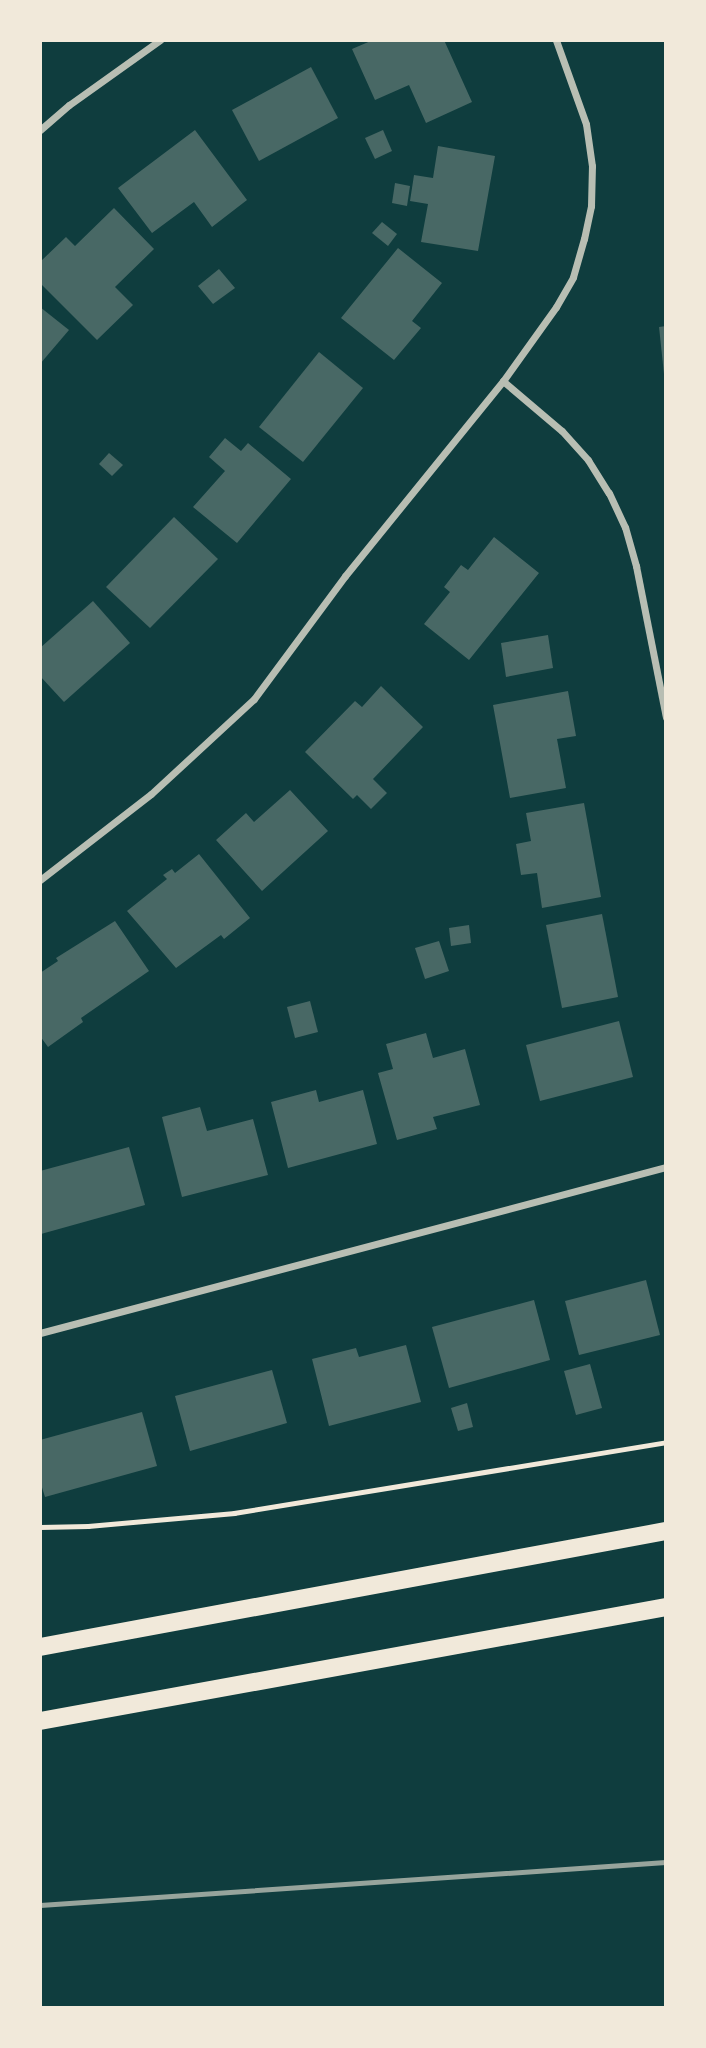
<!DOCTYPE html>
<html>
<head>
<meta charset="utf-8">
<style>
  body { margin:0 }
  #map { position:relative; width:706px; height:2048px; overflow:hidden; background:#0f3d3e; font-family:Karla,sans-serif }
  div>[style] { position:absolute }
  [style*='--x'] { left:calc(var(--x)*1px); top:calc(var(--y)*1px); width:calc(var(--w)*1px); rotate:calc(var(--a)*1deg) }
  .building>* { inset:0; background:#486865 }
  .path>* { height:4.5px; margin:-2.25px; padding:0 2.25px; transform-origin:2.25px; border-radius:2.25px; background:#f1e9da }
  .minor>* { height:7px; margin:-3.5px; padding:0 3.5px; transform-origin:3.5px; border-radius:3.5px; background:#b8beb3 }
  .primary>* { height:18px; margin:-9px; padding:0 9px; transform-origin:9px; border-radius:9px; background:#f1e9da }
  .rail>* { height:5px; margin:-2.5px; padding:0 2.5px; transform-origin:2.5px; border-radius:2.5px; background:#97a49c }
  span { translate:-50% -50%; white-space:nowrap; text-align:center; line-height:1.15; -webkit-text-stroke:5px #f1e9da; paint-order:stroke }
  .frame { position:absolute; inset:0; border:42px solid #f1e9da; pointer-events:none }
</style>
</head>
<body>
<div id="map">
  <div class="building">
    <i style="clip-path:polygon(373px 40px,444px 40px,472px 102px,426px 123px,409px 85px,375px 100px,352px 49px)"></i>
    <i style="clip-path:polygon(311px 67px,338px 118px,259px 161px,232px 110px)"></i>
    <i style="clip-path:polygon(195px 130px,247px 200px,212px 227px,194px 202px,152px 233px,118px 188px)"></i>
    <i style="clip-path:polygon(383px 130px,392px 151px,375px 159px,365px 138px)"></i>
    <i style="clip-path:polygon(438px 146px,495px 156px,478px 251px,421px 242px,428px 204px,410px 201px,414px 175px,433px 178px)"></i>
    <i style="clip-path:polygon(395px 183px,410px 186px,407px 206px,392px 203px)"></i>
    <i style="clip-path:polygon(114px 208px,154px 249px,115px 287px,133px 305px,97px 340px,40px 283px,40px 262px,66px 237px,75px 246px)"></i>
    <i style="clip-path:polygon(382px 222px,397px 234px,388px 246px,372px 233px)"></i>
    <i style="clip-path:polygon(398px 248px,442px 283px,412px 321px,421px 328px,394px 360px,341px 318px)"></i>
    <i style="clip-path:polygon(219px 269px,235px 288px,213px 304px,198px 286px)"></i>
    <i style="clip-path:polygon(40px 307px,69px 330px,40px 364px)"></i>
    <i style="clip-path:polygon(666px 326px,666px 374px,664px 374px,659px 327px)"></i>
    <i style="clip-path:polygon(319px 352px,363px 388px,303px 462px,259px 427px)"></i>
    <i style="clip-path:polygon(225px 438px,241px 451px,248px 443px,291px 479px,237px 543px,193px 507px,225px 471px,209px 457px)"></i>
    <i style="clip-path:polygon(109px 453px,123px 465px,112px 476px,99px 464px)"></i>
    <i style="clip-path:polygon(174px 517px,218px 559px,150px 628px,106px 587px)"></i>
    <i style="clip-path:polygon(494px 537px,539px 573px,469px 660px,424px 624px,450px 592px,444px 587px,461px 565px,468px 570px)"></i>
    <i style="clip-path:polygon(93px 601px,130px 643px,64px 702px,40px 676px,40px 648px)"></i>
    <i style="clip-path:polygon(548px 635px,553px 668px,506px 677px,501px 643px)"></i>
    <i style="clip-path:polygon(381px 686px,423px 727px,373px 779px,387px 793px,371px 809px,357px 795px,353px 799px,305px 752px,355px 701px,362px 707px)"></i>
    <i style="clip-path:polygon(568px 691px,576px 736px,557px 739px,566px 788px,510px 798px,493px 705px)"></i>
    <i style="clip-path:polygon(290px 790px,328px 831px,262px 891px,216px 840px,246px 813px,254px 822px)"></i>
    <i style="clip-path:polygon(584px 803px,601px 897px,542px 908px,537px 873px,521px 875px,516px 844px,531px 841px,526px 813px)"></i>
    <i style="clip-path:polygon(199px 854px,250px 918px,224px 939px,221px 935px,176px 968px,127px 911px,167px 879px,163px 875px,172px 869px,175px 873px)"></i>
    <i style="clip-path:polygon(602px 914px,618px 997px,562px 1008px,546px 925px)"></i>
    <i style="clip-path:polygon(115px 921px,149px 971px,81px 1018px,83px 1022px,48px 1047px,40px 1036px,40px 973px,58px 961px,56px 958px)"></i>
    <i style="clip-path:polygon(469px 925px,471px 943px,451px 946px,449px 928px)"></i>
    <i style="clip-path:polygon(439px 941px,449px 971px,425px 979px,415px 948px)"></i>
    <i style="clip-path:polygon(310px 1001px,318px 1032px,295px 1038px,287px 1007px)"></i>
    <i style="clip-path:polygon(619px 1021px,633px 1077px,540px 1101px,526px 1045px)"></i>
    <i style="clip-path:polygon(426px 1033px,433px 1058px,465px 1049px,480px 1105px,433px 1117px,437px 1129px,397px 1140px,378px 1073px,393px 1069px,386px 1044px)"></i>
    <i style="clip-path:polygon(316px 1090px,319px 1102px,363px 1090px,377px 1144px,288px 1168px,271px 1102px)"></i>
    <i style="clip-path:polygon(200px 1107px,207px 1131px,253px 1119px,268px 1175px,182px 1197px,162px 1117px)"></i>
    <i style="clip-path:polygon(129px 1147px,145px 1205px,41px 1234px,40px 1171px)"></i>
    <i style="clip-path:polygon(646px 1280px,660px 1335px,579px 1355px,565px 1301px)"></i>
    <i style="clip-path:polygon(534px 1300px,550px 1360px,449px 1388px,432px 1327px)"></i>
    <i style="clip-path:polygon(406px 1345px,421px 1402px,329px 1426px,312px 1359px,356px 1348px,359px 1357px)"></i>
    <i style="clip-path:polygon(590px 1364px,602px 1408px,576px 1415px,564px 1371px)"></i>
    <i style="clip-path:polygon(272px 1370px,287px 1423px,190px 1451px,175px 1396px)"></i>
    <i style="clip-path:polygon(467px 1403px,473px 1427px,458px 1431px,451px 1408px)"></i>
    <i style="clip-path:polygon(142px 1412px,157px 1466px,45px 1497px,40px 1481px,40px 1440px)"></i>
  </div>
  <div class="path">
    <i style="--x:40;--y:1527;--w:48;--a:-1.2"></i>
    <i style="--x:88;--y:1526;--w:147;--a:-5.1"></i>
    <i style="--x:234;--y:1513;--w:438;--a:-9.3"></i>
  </div>
  <div class="minor">
    <i style="--x:40;--y:130;--w:38;--a:-41"></i>
    <i style="--x:69;--y:105;--w:112;--a:-35.5"></i>
    <i style="--x:503;--y:381;--w:77;--a:40.3"></i>
    <i style="--x:562;--y:431;--w:39;--a:48"></i>
    <i style="--x:588;--y:460;--w:39;--a:58"></i>
    <i style="--x:609;--y:493;--w:38;--a:65"></i>
    <i style="--x:625;--y:527;--w:41;--a:74.2"></i>
    <i style="--x:636;--y:566;--w:154;--a:78.8"></i>
    <i style="--x:40;--y:880;--w:140;--a:-37.8"></i>
    <i style="--x:151;--y:794;--w:140;--a:-42.7"></i>
    <i style="--x:254;--y:699;--w:153;--a:-53.5"></i>
    <i style="--x:345;--y:576;--w:251;--a:-51"></i>
    <i style="--x:503;--y:381;--w:91;--a:-54.4"></i>
    <i style="--x:556;--y:307;--w:34;--a:-60"></i>
    <i style="--x:573;--y:277;--w:40;--a:-74"></i>
    <i style="--x:584;--y:239;--w:34;--a:-78"></i>
    <i style="--x:591;--y:206;--w:40;--a:-88.6"></i>
    <i style="--x:592;--y:166;--w:42;--a:-98.1"></i>
    <i style="--x:586;--y:124;--w:89;--a:-109.7"></i>
    <i style="--x:40;--y:1333;--w:648;--a:-14.85"></i>
  </div>
  <div class="primary">
    <i style="--x:40;--y:1647;--w:637;--a:-10.5"></i>
    <i style="--x:40;--y:1721;--w:636;--a:-10.32"></i>
  </div>
  <div class="rail">
    <i style="--x:40;--y:1905;--w:627;--a:-3.93"></i>
  </div>
  <div class="frame"></div>
</div>
</body>
</html>
